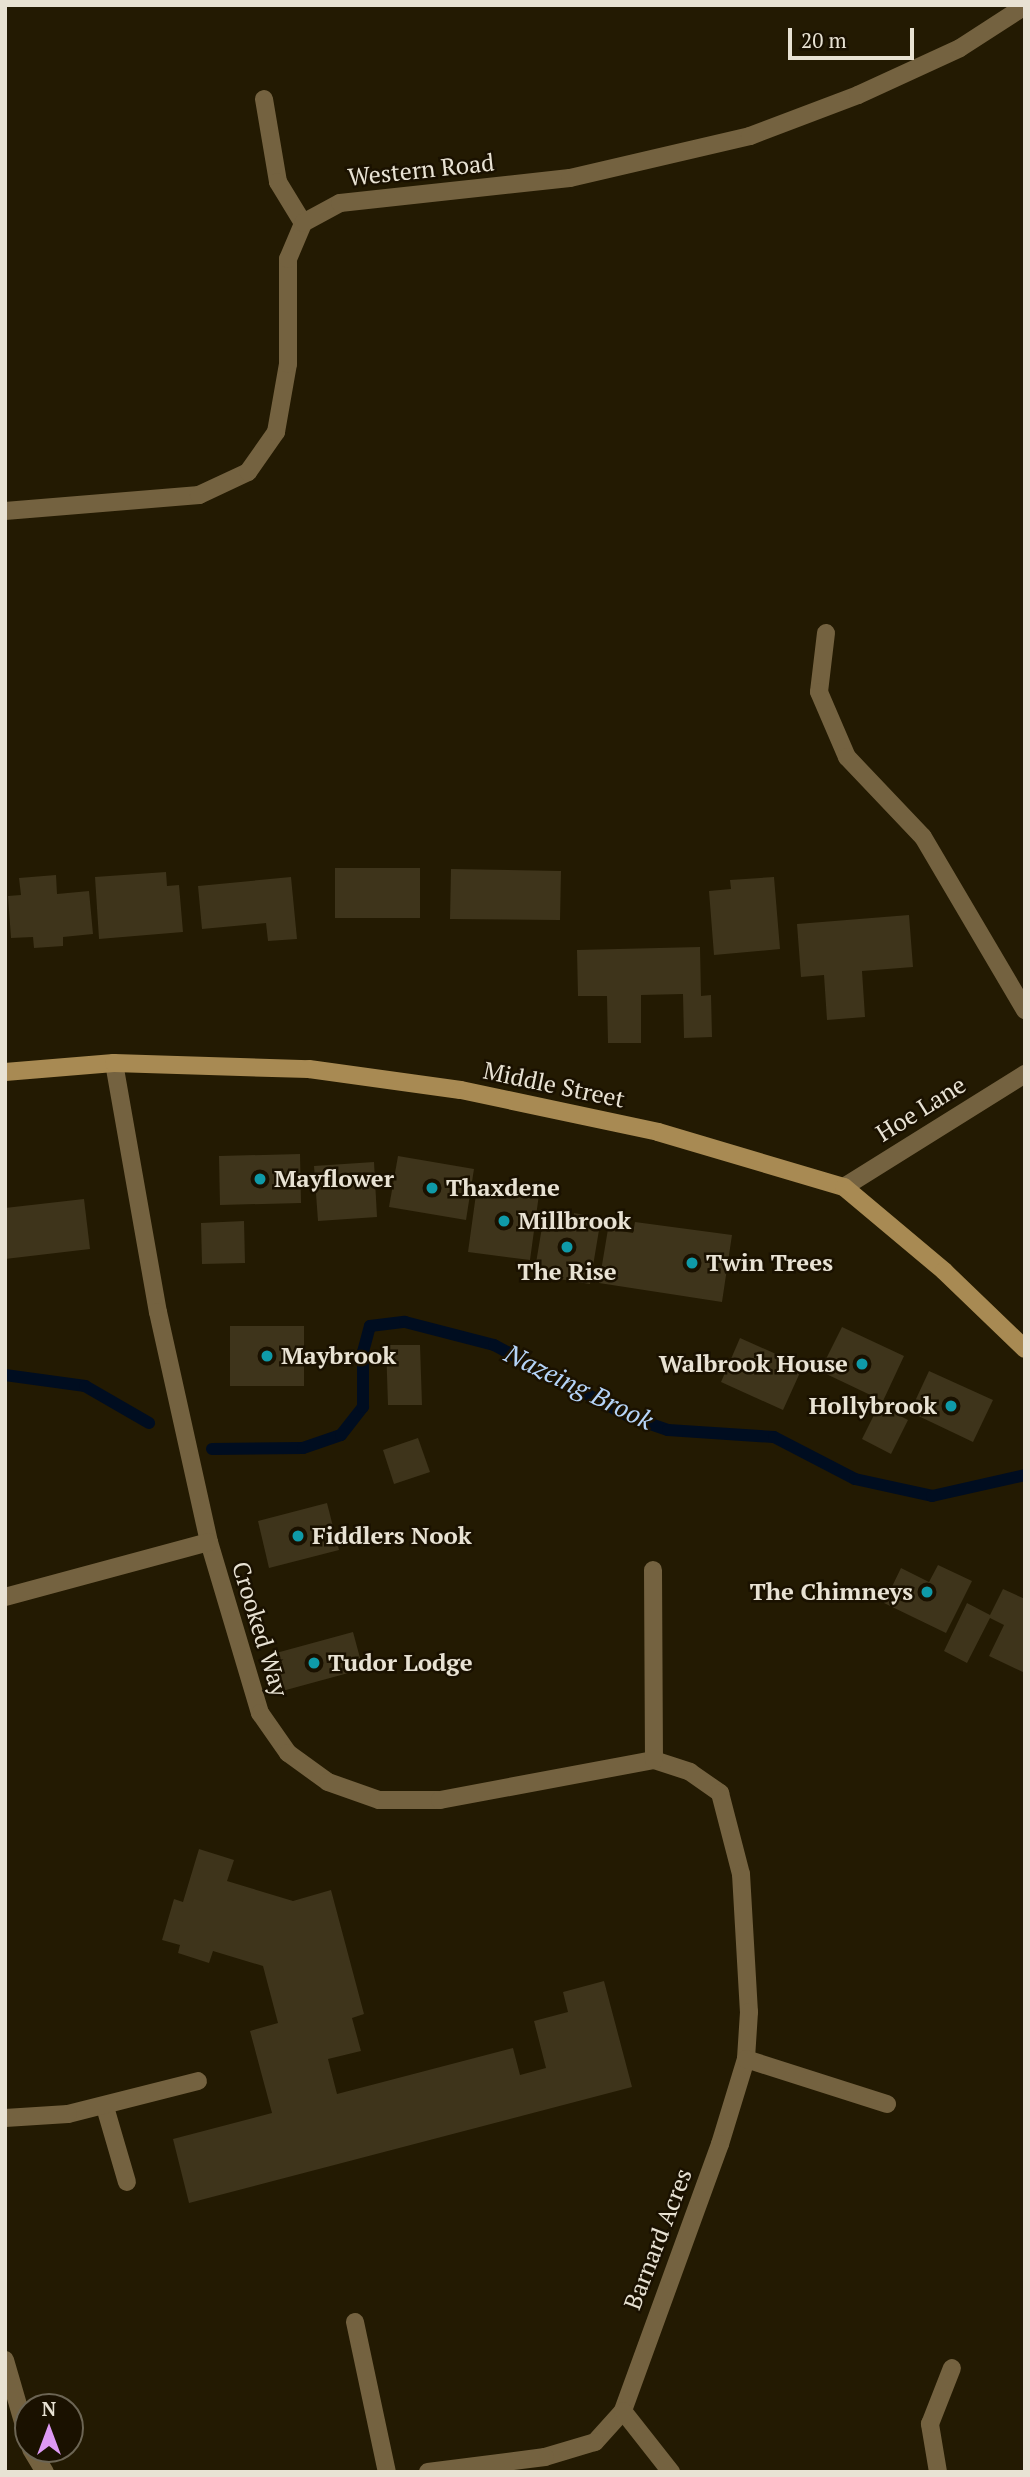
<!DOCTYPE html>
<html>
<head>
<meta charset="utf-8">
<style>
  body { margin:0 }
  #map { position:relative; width:1030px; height:2477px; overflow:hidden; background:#231a02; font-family:"PT Serif",serif }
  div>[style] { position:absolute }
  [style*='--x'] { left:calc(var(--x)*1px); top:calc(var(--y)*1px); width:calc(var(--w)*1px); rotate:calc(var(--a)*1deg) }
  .stream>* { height:12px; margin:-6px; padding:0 6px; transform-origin:6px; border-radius:6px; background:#000d20 }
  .building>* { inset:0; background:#3e341b }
  .lane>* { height:18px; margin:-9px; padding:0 9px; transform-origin:9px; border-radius:9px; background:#746240 }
  .street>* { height:18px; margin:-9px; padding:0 9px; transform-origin:9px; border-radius:9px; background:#746240 }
  .secondary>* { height:18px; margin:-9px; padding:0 9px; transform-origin:9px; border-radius:9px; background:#a88a53 }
  .dots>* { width:19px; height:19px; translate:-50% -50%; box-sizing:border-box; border:4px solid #1a1100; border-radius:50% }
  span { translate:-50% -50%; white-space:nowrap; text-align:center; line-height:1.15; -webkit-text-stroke:5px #1a1100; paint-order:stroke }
  .street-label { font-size:24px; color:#e8e2d3 }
  .poi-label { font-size:24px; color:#e8e2d3; font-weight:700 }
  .left { translate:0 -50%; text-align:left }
  .right { translate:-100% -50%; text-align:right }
  .water-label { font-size:26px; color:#b5d4f8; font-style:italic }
  .frame { position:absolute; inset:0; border:7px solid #e8e2d3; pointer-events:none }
  .north { position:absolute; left:14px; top:2393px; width:70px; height:70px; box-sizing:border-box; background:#1a1100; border:2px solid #6c6554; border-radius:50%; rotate:0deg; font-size:19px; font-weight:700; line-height:28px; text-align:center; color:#e8e2d3 }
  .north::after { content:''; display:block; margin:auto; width:24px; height:32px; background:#dd99f3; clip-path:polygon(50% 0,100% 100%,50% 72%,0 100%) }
  .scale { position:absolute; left:788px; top:28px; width:126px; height:32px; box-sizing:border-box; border:4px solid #e8e2d3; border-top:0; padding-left:9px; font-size:21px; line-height:24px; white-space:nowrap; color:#e8e2d3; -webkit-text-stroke:5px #1a1100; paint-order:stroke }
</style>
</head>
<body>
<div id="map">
  <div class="stream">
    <i style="--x:5;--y:1375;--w:81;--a:7.8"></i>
    <i style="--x:85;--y:1386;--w:74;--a:30"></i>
    <i style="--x:212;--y:1449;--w:91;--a:-0.6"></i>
    <i style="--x:303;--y:1448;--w:40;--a:-18.9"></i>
    <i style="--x:341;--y:1435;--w:36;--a:-52"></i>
    <i style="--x:363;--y:1407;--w:55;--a:-90"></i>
    <i style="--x:363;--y:1352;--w:27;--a:-75"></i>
    <i style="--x:370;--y:1326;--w:35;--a:-7"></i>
    <i style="--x:405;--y:1322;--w:92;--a:14.5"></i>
    <i style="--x:494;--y:1345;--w:154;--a:27.9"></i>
    <i style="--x:630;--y:1417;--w:40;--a:18.9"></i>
    <i style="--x:668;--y:1430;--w:106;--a:3.8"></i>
    <i style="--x:774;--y:1437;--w:91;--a:27.4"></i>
    <i style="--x:855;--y:1479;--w:79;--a:12.4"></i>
    <i style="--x:932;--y:1496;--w:95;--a:-12.7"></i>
  </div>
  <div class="building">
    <i style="clip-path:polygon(335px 868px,420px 868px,420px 918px,335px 918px)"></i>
    <i style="clip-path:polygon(451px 869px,561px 871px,560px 920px,450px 919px)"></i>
    <i style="clip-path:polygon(166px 872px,167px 886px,179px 885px,183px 932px,99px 939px,95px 877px)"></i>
    <i style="clip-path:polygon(56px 875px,57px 894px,89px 891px,93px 934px,63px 937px,63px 946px,34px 948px,33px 937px,11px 938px,8px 896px,21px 895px,19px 878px)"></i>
    <i style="clip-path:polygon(291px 877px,297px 939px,268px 941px,266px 923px,202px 929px,198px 886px)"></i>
    <i style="clip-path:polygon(774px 877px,780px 949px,714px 955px,709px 891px,731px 889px,730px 880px)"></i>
    <i style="clip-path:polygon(909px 915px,913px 967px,862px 971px,865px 1017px,827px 1020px,824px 975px,801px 977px,797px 924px)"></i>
    <i style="clip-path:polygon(700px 947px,701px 996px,711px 995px,712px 1037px,684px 1038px,683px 994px,641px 995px,641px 1043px,608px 1043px,607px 996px,578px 996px,577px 950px)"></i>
    <i style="clip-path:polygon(300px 1154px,301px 1203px,220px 1205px,219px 1156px)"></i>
    <i style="clip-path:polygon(398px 1156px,474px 1169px,466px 1220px,389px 1207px)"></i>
    <i style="clip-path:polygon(374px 1162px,377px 1217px,318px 1221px,314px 1166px)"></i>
    <i style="clip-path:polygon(510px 1183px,540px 1187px,530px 1260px,468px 1252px,477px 1187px,510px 1191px)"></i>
    <i style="clip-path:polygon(84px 1199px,90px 1249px,5px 1259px,5px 1208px)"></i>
    <i style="clip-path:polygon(574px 1213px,601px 1218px,590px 1284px,534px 1275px,544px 1215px,573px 1220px)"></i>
    <i style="clip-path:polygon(244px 1221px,245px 1263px,202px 1264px,201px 1223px)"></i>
    <i style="clip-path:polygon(635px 1222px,732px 1235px,722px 1302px,599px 1283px,608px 1229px,633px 1233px)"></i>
    <i style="clip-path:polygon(230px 1326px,304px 1326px,304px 1386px,230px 1386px)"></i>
    <i style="clip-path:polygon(842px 1327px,904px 1356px,883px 1401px,820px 1371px)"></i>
    <i style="clip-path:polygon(740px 1338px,803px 1366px,783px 1410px,721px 1382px)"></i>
    <i style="clip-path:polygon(386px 1345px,420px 1345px,422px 1405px,388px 1405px)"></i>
    <i style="clip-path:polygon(929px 1371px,993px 1400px,973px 1442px,910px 1412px)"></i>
    <i style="clip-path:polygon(879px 1405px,908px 1420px,891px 1454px,862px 1439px)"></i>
    <i style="clip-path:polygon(418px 1438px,430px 1472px,394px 1484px,383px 1450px)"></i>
    <i style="clip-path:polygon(327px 1503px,339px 1550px,269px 1568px,258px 1521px)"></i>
    <i style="clip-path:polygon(938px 1565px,972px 1581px,946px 1633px,884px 1603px,901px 1568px,929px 1582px)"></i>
    <i style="clip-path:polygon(1003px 1589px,1025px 1599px,1025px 1673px,989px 1656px,1004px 1625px,990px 1618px,967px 1663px,944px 1651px,967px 1603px,990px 1615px)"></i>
    <i style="clip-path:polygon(353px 1632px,363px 1669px,275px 1693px,265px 1656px)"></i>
    <i style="clip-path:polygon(199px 1849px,234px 1860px,227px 1881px,293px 1901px,331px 1890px,364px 2014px,352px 2018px,361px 2051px,328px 2059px,337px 2094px,513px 2048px,520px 2075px,546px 2068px,534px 2021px,568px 2012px,563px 1992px,604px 1981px,632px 2087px,189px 2203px,173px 2139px,272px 2113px,250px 2031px,278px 2023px,263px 1966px,213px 1951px,209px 1963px,178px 1953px,180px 1945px,162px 1940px,174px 1899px,183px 1902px)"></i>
  </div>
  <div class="lane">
    <i style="--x:105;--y:2107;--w:78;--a:73.7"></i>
    <i style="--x:68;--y:2114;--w:134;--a:-14.2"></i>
  </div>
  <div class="street">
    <i style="--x:264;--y:99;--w:84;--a:80.4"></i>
    <i style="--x:278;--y:182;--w:48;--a:58.6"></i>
    <i style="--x:5;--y:511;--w:195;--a:-4.7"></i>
    <i style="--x:199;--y:495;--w:54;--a:-25.1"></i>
    <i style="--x:248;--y:472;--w:49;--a:-55"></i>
    <i style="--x:276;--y:432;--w:69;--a:-80"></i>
    <i style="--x:288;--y:364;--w:105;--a:-90"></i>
    <i style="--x:288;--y:259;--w:39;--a:-67"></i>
    <i style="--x:303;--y:223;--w:42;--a:-28.4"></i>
    <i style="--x:340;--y:203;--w:231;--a:-6.2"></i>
    <i style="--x:570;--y:178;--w:185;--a:-13.1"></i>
    <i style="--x:750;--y:136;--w:116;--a:-20.8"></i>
    <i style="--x:858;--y:95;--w:112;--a:-24.7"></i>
    <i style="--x:960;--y:48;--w:77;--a:-32.9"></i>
    <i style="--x:826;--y:633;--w:59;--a:96.8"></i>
    <i style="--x:819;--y:692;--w:71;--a:66.7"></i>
    <i style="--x:847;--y:757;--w:110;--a:46.5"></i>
    <i style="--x:923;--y:837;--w:201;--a:59.5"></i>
    <i style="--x:114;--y:1063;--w:253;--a:80"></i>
    <i style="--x:158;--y:1312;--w:236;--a:77.5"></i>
    <i style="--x:209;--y:1542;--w:178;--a:73.4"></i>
    <i style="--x:260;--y:1713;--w:49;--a:55"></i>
    <i style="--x:288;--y:1753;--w:49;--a:35.9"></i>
    <i style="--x:328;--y:1782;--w:54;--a:19.4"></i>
    <i style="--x:379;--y:1800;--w:61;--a:0"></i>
    <i style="--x:440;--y:1800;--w:218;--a:-10.6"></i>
    <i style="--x:654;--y:1760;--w:38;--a:18"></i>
    <i style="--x:690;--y:1772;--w:37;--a:35"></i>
    <i style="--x:720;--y:1793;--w:84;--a:75.5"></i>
    <i style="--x:741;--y:1874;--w:138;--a:86.7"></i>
    <i style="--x:749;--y:2012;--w:47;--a:93.7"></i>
    <i style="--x:746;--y:2059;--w:89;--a:107"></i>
    <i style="--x:720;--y:2144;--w:284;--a:110"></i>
    <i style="--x:623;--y:2411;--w:42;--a:132.1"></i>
    <i style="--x:595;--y:2442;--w:52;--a:163.3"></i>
    <i style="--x:545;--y:2457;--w:118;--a:172.7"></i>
    <i style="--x:844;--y:1187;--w:213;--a:-32"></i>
    <i style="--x:653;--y:1570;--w:190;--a:89.7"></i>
    <i style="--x:5;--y:1597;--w:211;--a:-15.1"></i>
    <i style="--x:746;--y:2059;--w:148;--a:17.7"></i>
    <i style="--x:5;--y:2118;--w:63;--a:-3.6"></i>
    <i style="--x:355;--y:2322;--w:153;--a:78"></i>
    <i style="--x:5;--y:2360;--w:82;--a:73.8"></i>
    <i style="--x:623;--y:2411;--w:78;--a:51.8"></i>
    <i style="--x:31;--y:2449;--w:27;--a:59"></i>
    <i style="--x:938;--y:2472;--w:49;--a:-99.5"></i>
    <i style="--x:930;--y:2424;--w:60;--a:-68.6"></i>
  </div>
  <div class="secondary">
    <i style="--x:5;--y:1072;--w:109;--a:-4.7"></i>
    <i style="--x:114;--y:1063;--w:195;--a:1.8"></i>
    <i style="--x:309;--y:1069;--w:153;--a:7.9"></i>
    <i style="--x:461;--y:1090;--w:201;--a:12"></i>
    <i style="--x:658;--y:1132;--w:194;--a:16.5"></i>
    <i style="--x:844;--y:1187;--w:131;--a:40"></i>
    <i style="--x:944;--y:1271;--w:112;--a:43.9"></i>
  </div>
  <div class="dots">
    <i style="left:260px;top:1179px;background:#0f9aa8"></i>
    <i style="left:432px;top:1188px;background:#0f9aa8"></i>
    <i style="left:504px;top:1221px;background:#0f9aa8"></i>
    <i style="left:567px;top:1247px;background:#0f9aa8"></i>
    <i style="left:692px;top:1263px;background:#0f9aa8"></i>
    <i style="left:267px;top:1356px;background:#0f9aa8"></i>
    <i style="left:862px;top:1364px;background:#0f9aa8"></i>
    <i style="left:951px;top:1406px;background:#0f9aa8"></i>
    <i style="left:298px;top:1536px;background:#0f9aa8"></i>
    <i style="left:927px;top:1592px;background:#0f9aa8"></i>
    <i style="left:314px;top:1663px;background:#0f9aa8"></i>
  </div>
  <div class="street-label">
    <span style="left:421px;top:170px;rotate:-6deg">Western Road</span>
    <span style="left:554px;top:1085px;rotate:12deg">Middle Street</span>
    <span style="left:921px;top:1109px;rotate:-32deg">Hoe Lane</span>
    <span style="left:260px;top:1629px;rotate:73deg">Crooked Way</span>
    <span style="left:658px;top:2239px;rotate:-69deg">Barnard Acres</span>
  </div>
  <div class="poi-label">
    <span class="left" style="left:274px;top:1179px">Mayflower</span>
    <span class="left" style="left:446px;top:1188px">Thaxdene</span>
    <span class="left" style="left:518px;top:1221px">Millbrook</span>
    <span class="left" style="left:706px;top:1263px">Twin Trees</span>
    <span style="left:567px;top:1272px">The Rise</span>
    <span class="left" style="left:281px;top:1356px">Maybrook</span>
    <span class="right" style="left:848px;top:1364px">Walbrook House</span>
    <span class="right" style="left:937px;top:1406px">Hollybrook</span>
    <span class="left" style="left:312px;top:1536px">Fiddlers Nook</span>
    <span class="right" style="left:913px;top:1592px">The Chimneys</span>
    <span class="left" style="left:328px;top:1663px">Tudor Lodge</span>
  </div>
  <div class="water-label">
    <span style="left:579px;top:1387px;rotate:26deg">Nazeing Brook</span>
  </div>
  <div class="frame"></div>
  <div class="north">N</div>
  <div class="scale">20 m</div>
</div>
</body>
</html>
